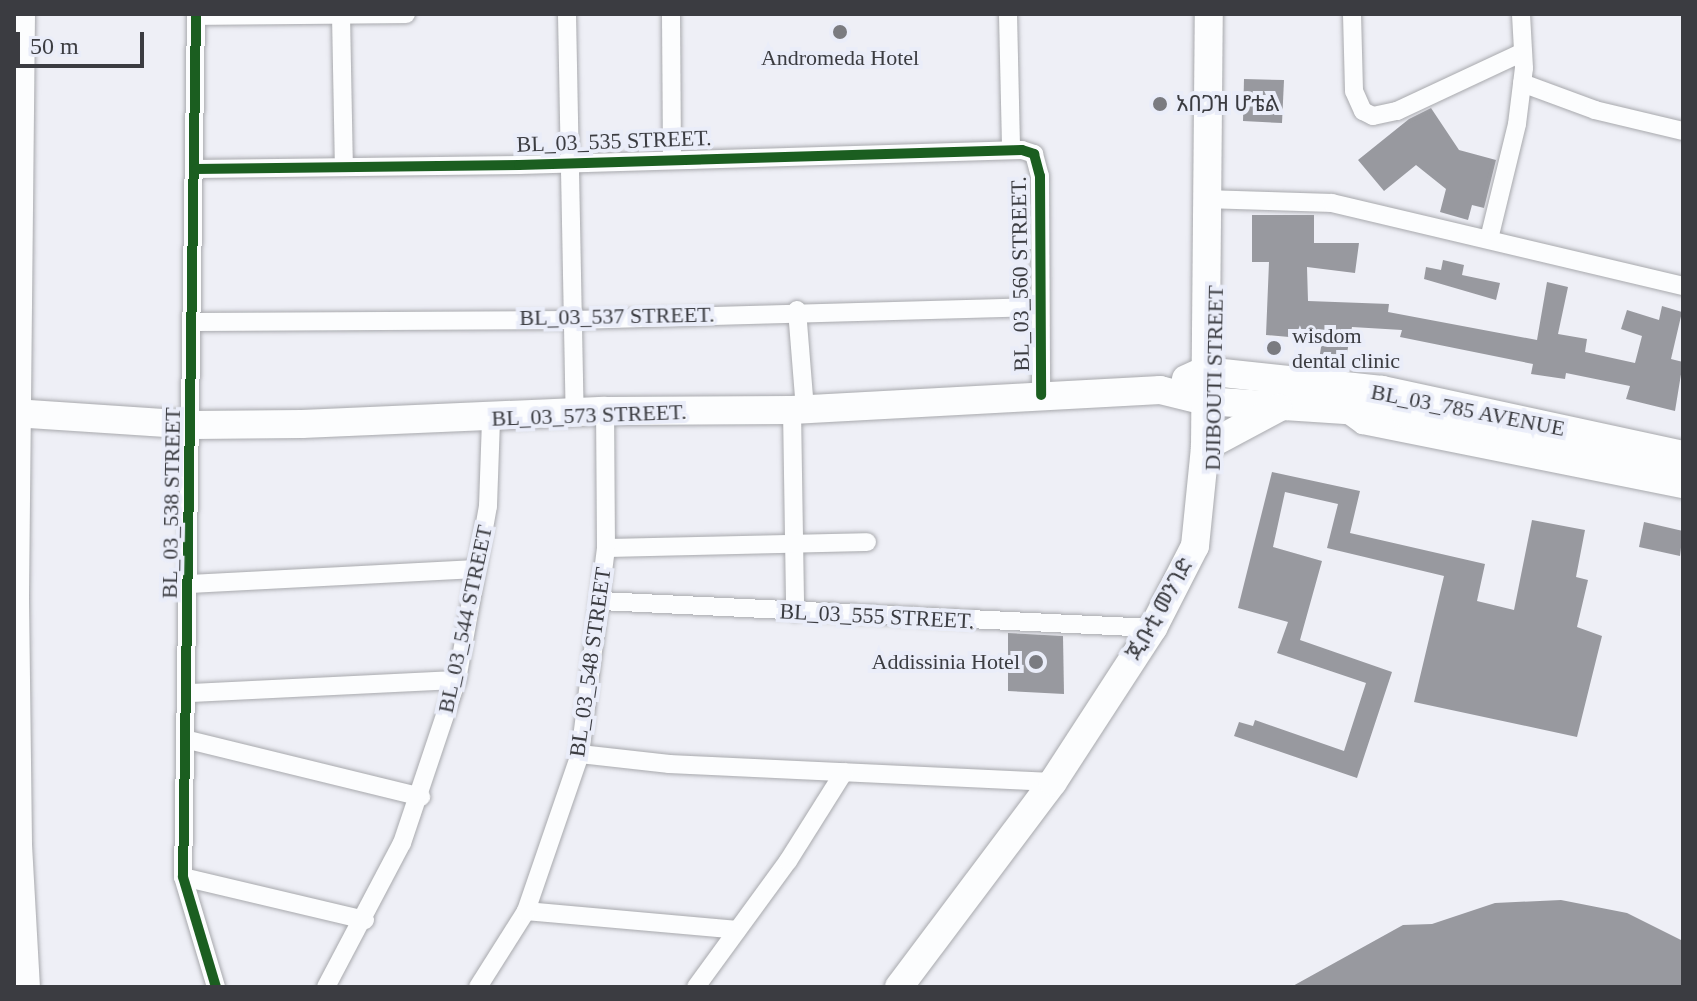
<!DOCTYPE html>
<html>
<head>
<meta charset="utf-8">
<style>
  body { margin:0 }
  #map { position:relative; width:1697px; height:1001px; overflow:hidden; background:#eeeff6; font-family:"Times New Roman","Noto Sans Ethiopic",serif }
  div>[style] { position:absolute }
  [style*='--x'] { left:calc(var(--x)*1px); top:calc(var(--y)*1px); width:calc(var(--w)*1px); rotate:calc(var(--a)*1deg) }
  .building>* { inset:0; background:#98999f }
  .roads { filter:drop-shadow(0 0 2px #a8a9ad) drop-shadow(0 0 2px #a8a9ad) }
  .minor>* { height:18px; margin:-9px; padding:0 9px; transform-origin:9px; border-radius:9px; background:#fcfdfe }
  .primary>* { height:28px; margin:-14px; padding:0 14px; transform-origin:14px; border-radius:14px; background:#fcfdfe }
  .cycleway>* { height:10px; margin:-5px; padding:0 5px; transform-origin:5px; border-radius:5px; background:#1b5e20 }
  .dots>* { width:22px; height:22px; translate:-50% -50%; box-sizing:border-box; border:4px solid #eaedf9; border-radius:50% }
  span { translate:-50% -50%; white-space:nowrap; text-align:center; line-height:1.15; -webkit-text-stroke:8px #eaedf9; paint-order:stroke }
  .poi-label { font-size:22px; color:#3b3c41 }
  .left { translate:0 -50%; text-align:left }
  .right { translate:-100% -50%; text-align:right }
  .street-label { font-size:22px; color:#3b3c41 }
  .frame { position:absolute; inset:0; border:16px solid #3b3c41; pointer-events:none }
  .scale { position:absolute; left:16px; top:32px; width:128px; height:36px; box-sizing:border-box; border:4px solid #3b3c41; border-top:0; padding-left:10px; font-size:24px; line-height:28px; white-space:nowrap; color:#3b3c41; -webkit-text-stroke:6px #eaedf9; paint-order:stroke }
</style>
</head>
<body>
<div id="map">
  <div class="building">
    <i style="clip-path:polygon(1244px 79px,1284px 80px,1282px 123px,1243px 121px)"></i>
    <i style="clip-path:polygon(1431px 108px,1459px 150px,1496px 160px,1484px 208px,1472px 205px,1468px 220px,1440px 212px,1446px 189px,1416px 165px,1384px 191px,1358px 160px,1409px 119px)"></i>
    <i style="clip-path:polygon(1252px 215px,1314px 215px,1314px 243px,1359px 243px,1355px 273px,1307px 267px,1308px 301px,1389px 304px,1388px 312px,1537px 340px,1547px 282px,1568px 287px,1558px 334px,1587px 339px,1585px 352px,1635px 363px,1642px 336px,1621px 329px,1627px 310px,1659px 320px,1662px 306px,1682px 312px,1671px 359px,1683px 362px,1675px 411px,1626px 399px,1630px 386px,1566px 373px,1565px 379px,1531px 374px,1533px 364px,1400px 337px,1402px 330px,1352px 327px,1346px 358px,1320px 354px,1322px 340px,1266px 335px,1269px 262px,1252px 262px)"></i>
    <i style="clip-path:polygon(1443px 260px,1464px 265px,1462px 275px,1500px 283px,1496px 300px,1424px 279px,1426px 267px,1441px 270px)"></i>
    <i style="clip-path:polygon(1272px 472px,1360px 491px,1350px 533px,1485px 564px,1477px 601px,1514px 610px,1532px 520px,1585px 530px,1576px 577px,1588px 580px,1577px 627px,1602px 636px,1577px 737px,1414px 702px,1444px 576px,1327px 548px,1338px 504px,1285px 492px,1273px 547px,1322px 561px,1300px 640px,1392px 672px,1357px 778px,1234px 736px,1239px 722px,1253px 726px,1255px 720px,1344px 751px,1366px 683px,1277px 653px,1288px 622px,1238px 608px)"></i>
    <i style="clip-path:polygon(1644px 522px,1683px 531px,1680px 556px,1639px 547px)"></i>
    <i style="clip-path:polygon(1008px 633px,1063px 636px,1064px 694px,1008px 691px)"></i>
    <i style="clip-path:polygon(1561px 900px,1627px 913px,1683px 941px,1683px 987px,1291px 987px,1403px 925px,1432px 924px,1495px 903px)"></i>
  </div>
  <div class="roads">
    <div class="minor">
      <i style="--x:196;--y:14;--w:863;--a:90.86"></i>
      <i style="--x:183;--y:877;--w:115;--a:73.3"></i>
      <i style="--x:567;--y:14;--w:399;--a:88.9"></i>
      <i style="--x:671;--y:14;--w:144;--a:89.6"></i>
      <i style="--x:1008;--y:14;--w:134;--a:88.7"></i>
      <i style="--x:1352;--y:14;--w:77;--a:88.5"></i>
      <i style="--x:1354;--y:91;--w:22;--a:66"></i>
      <i style="--x:1363;--y:111;--w:11;--a:27"></i>
      <i style="--x:1373;--y:116;--w:25;--a:-12"></i>
      <i style="--x:1397;--y:111;--w:139;--a:-25.1"></i>
      <i style="--x:341;--y:15;--w:152;--a:88.9"></i>
      <i style="--x:196;--y:16;--w:210;--a:-0.5"></i>
      <i style="--x:1522;--y:83;--w:78;--a:20.3"></i>
      <i style="--x:1595;--y:110;--w:90;--a:13.4"></i>
      <i style="--x:196;--y:169;--w:323;--a:-0.7"></i>
      <i style="--x:519;--y:165;--w:503;--a:-1.71"></i>
      <i style="--x:1022;--y:150;--w:13;--a:18"></i>
      <i style="--x:1034;--y:154;--w:23;--a:75"></i>
      <i style="--x:1040;--y:176;--w:219;--a:89.7"></i>
      <i style="--x:1205;--y:199;--w:127;--a:1.8"></i>
      <i style="--x:1332;--y:203;--w:361;--a:13.3"></i>
      <i style="--x:1489;--y:239;--w:118;--a:-76.3"></i>
      <i style="--x:1517;--y:124;--w:56;--a:-82.9"></i>
      <i style="--x:1524;--y:68;--w:54;--a:-93.2"></i>
      <i style="--x:797;--y:310;--w:99;--a:85.4"></i>
      <i style="--x:195;--y:322;--w:379;--a:-0.3"></i>
      <i style="--x:574;--y:320;--w:465;--a:-1.6"></i>
      <i style="--x:792;--y:410;--w:202;--a:89.1"></i>
      <i style="--x:1347;--y:414;--w:19;--a:36"></i>
      <i style="--x:1362;--y:425;--w:327;--a:11.3"></i>
      <i style="--x:606;--y:548;--w:261;--a:-1.3"></i>
      <i style="--x:189;--y:584;--w:288;--a:-3"></i>
      <i style="--x:601;--y:601;--w:553;--a:2.8"></i>
      <i style="--x:190;--y:693;--w:267;--a:-2.8"></i>
      <i style="--x:188;--y:740;--w:240;--a:13.7"></i>
      <i style="--x:580;--y:754;--w:90;--a:6.4"></i>
      <i style="--x:669;--y:764;--w:384;--a:2.7"></i>
      <i style="--x:183;--y:877;--w:187;--a:13.3"></i>
      <i style="--x:526;--y:911;--w:212;--a:5.1"></i>
      <i style="--x:326;--y:987;--w:163;--a:-62.2"></i>
      <i style="--x:402;--y:843;--w:172;--a:-71.4"></i>
      <i style="--x:457;--y:680;--w:177;--a:-79.9"></i>
      <i style="--x:488;--y:506;--w:88;--a:-88"></i>
      <i style="--x:478;--y:987;--w:90;--a:-57.7"></i>
      <i style="--x:526;--y:911;--w:166;--a:-71"></i>
      <i style="--x:580;--y:754;--w:208;--a:-82.8"></i>
      <i style="--x:606;--y:548;--w:137;--a:-90.4"></i>
      <i style="--x:696;--y:987;--w:156;--a:-53.9"></i>
      <i style="--x:788;--y:861;--w:105;--a:-57.8"></i>
    </div>
    <div class="primary">
      <i style="--x:21;--y:14;--w:584;--a:90.59"></i>
      <i style="--x:15;--y:598;--w:247;--a:89.3"></i>
      <i style="--x:18;--y:845;--w:142;--a:86.8"></i>
      <i style="--x:1186;--y:379;--w:20;--a:-24"></i>
      <i style="--x:1204;--y:371;--w:179;--a:6.1"></i>
      <i style="--x:1382;--y:390;--w:308;--a:12.2"></i>
      <i style="--x:14;--y:413;--w:179;--a:3.8"></i>
      <i style="--x:193;--y:425;--w:109;--a:-0.5"></i>
      <i style="--x:302;--y:424;--w:303;--a:-2.5"></i>
      <i style="--x:605;--y:411;--w:187;--a:-0.3"></i>
      <i style="--x:792;--y:410;--w:369;--a:-3.1"></i>
      <i style="--x:1160;--y:390;--w:46;--a:13.7"></i>
      <i style="--x:1205;--y:401;--w:201;--a:3.7"></i>
      <i style="--x:1406;--y:414;--w:284;--a:12.4"></i>
      <i style="--x:1205;--y:447;--w:83;--a:-28.1"></i>
      <i style="--x:899;--y:987;--w:256;--a:-53.1"></i>
      <i style="--x:1053;--y:782;--w:184;--a:-57"></i>
      <i style="--x:1153;--y:628;--w:92;--a:-62.9"></i>
      <i style="--x:1195;--y:546;--w:100;--a:-84.2"></i>
      <i style="--x:1205;--y:447;--w:433;--a:-89.5"></i>
    </div>
  </div>
  <div class="cycleway">
    <i style="--x:196;--y:14;--w:863;--a:90.86"></i>
    <i style="--x:183;--y:877;--w:115;--a:73.3"></i>
    <i style="--x:196;--y:169;--w:323;--a:-0.7"></i>
    <i style="--x:519;--y:165;--w:503;--a:-1.71"></i>
    <i style="--x:1022;--y:150;--w:13;--a:18"></i>
    <i style="--x:1034;--y:154;--w:23;--a:75"></i>
    <i style="--x:1040;--y:176;--w:219;--a:89.7"></i>
  </div>
  <div class="dots">
    <i style="left:840px;top:32px;background:#7a7b80"></i>
    <i style="left:1160px;top:104px;background:#7a7b80"></i>
    <i style="left:1274px;top:348px;background:#7a7b80"></i>
    <i style="left:1036px;top:662px;background:#7a7b80"></i>
  </div>
  <div class="poi-label">
    <span style="left:840px;top:58px">Andromeda Hotel</span>
    <span class="left" style="left:1176px;top:104px">አበጋዝ ሆቴል</span>
    <span class="left" style="left:1292px;top:348px">wisdom<br>dental clinic</span>
    <span class="right" style="left:1020px;top:662px">Addissinia Hotel</span>
  </div>
  <div class="street-label">
    <span style="left:614px;top:141px;rotate:-2deg">BL_03_535 STREET.</span>
    <span style="left:1020px;top:274px;rotate:-91deg">BL_03_560 STREET.</span>
    <span style="left:617px;top:316px;rotate:-1deg">BL_03_537 STREET.</span>
    <span style="left:1214px;top:378px;rotate:-89deg">DJIBOUTI STREET</span>
    <span style="left:1468px;top:410px;rotate:11deg">BL_03_785 AVENUE</span>
    <span style="left:589px;top:415px;rotate:-2deg">BL_03_573 STREET.</span>
    <span style="left:171px;top:503px;rotate:-89deg">BL_03_538 STREET</span>
    <span style="left:1160px;top:609px;rotate:-61deg">ጂቡቲ መንገድ</span>
    <span style="left:877px;top:616px;rotate:3deg">BL_03_555 STREET.</span>
    <span style="left:465px;top:619px;rotate:-78deg">BL_03_544 STREET</span>
    <span style="left:590px;top:662px;rotate:-82deg">BL_03_548 STREET</span>
  </div>
  <div class="frame"></div>
  <div class="scale">50 m</div>
</div>
</body>
</html>
